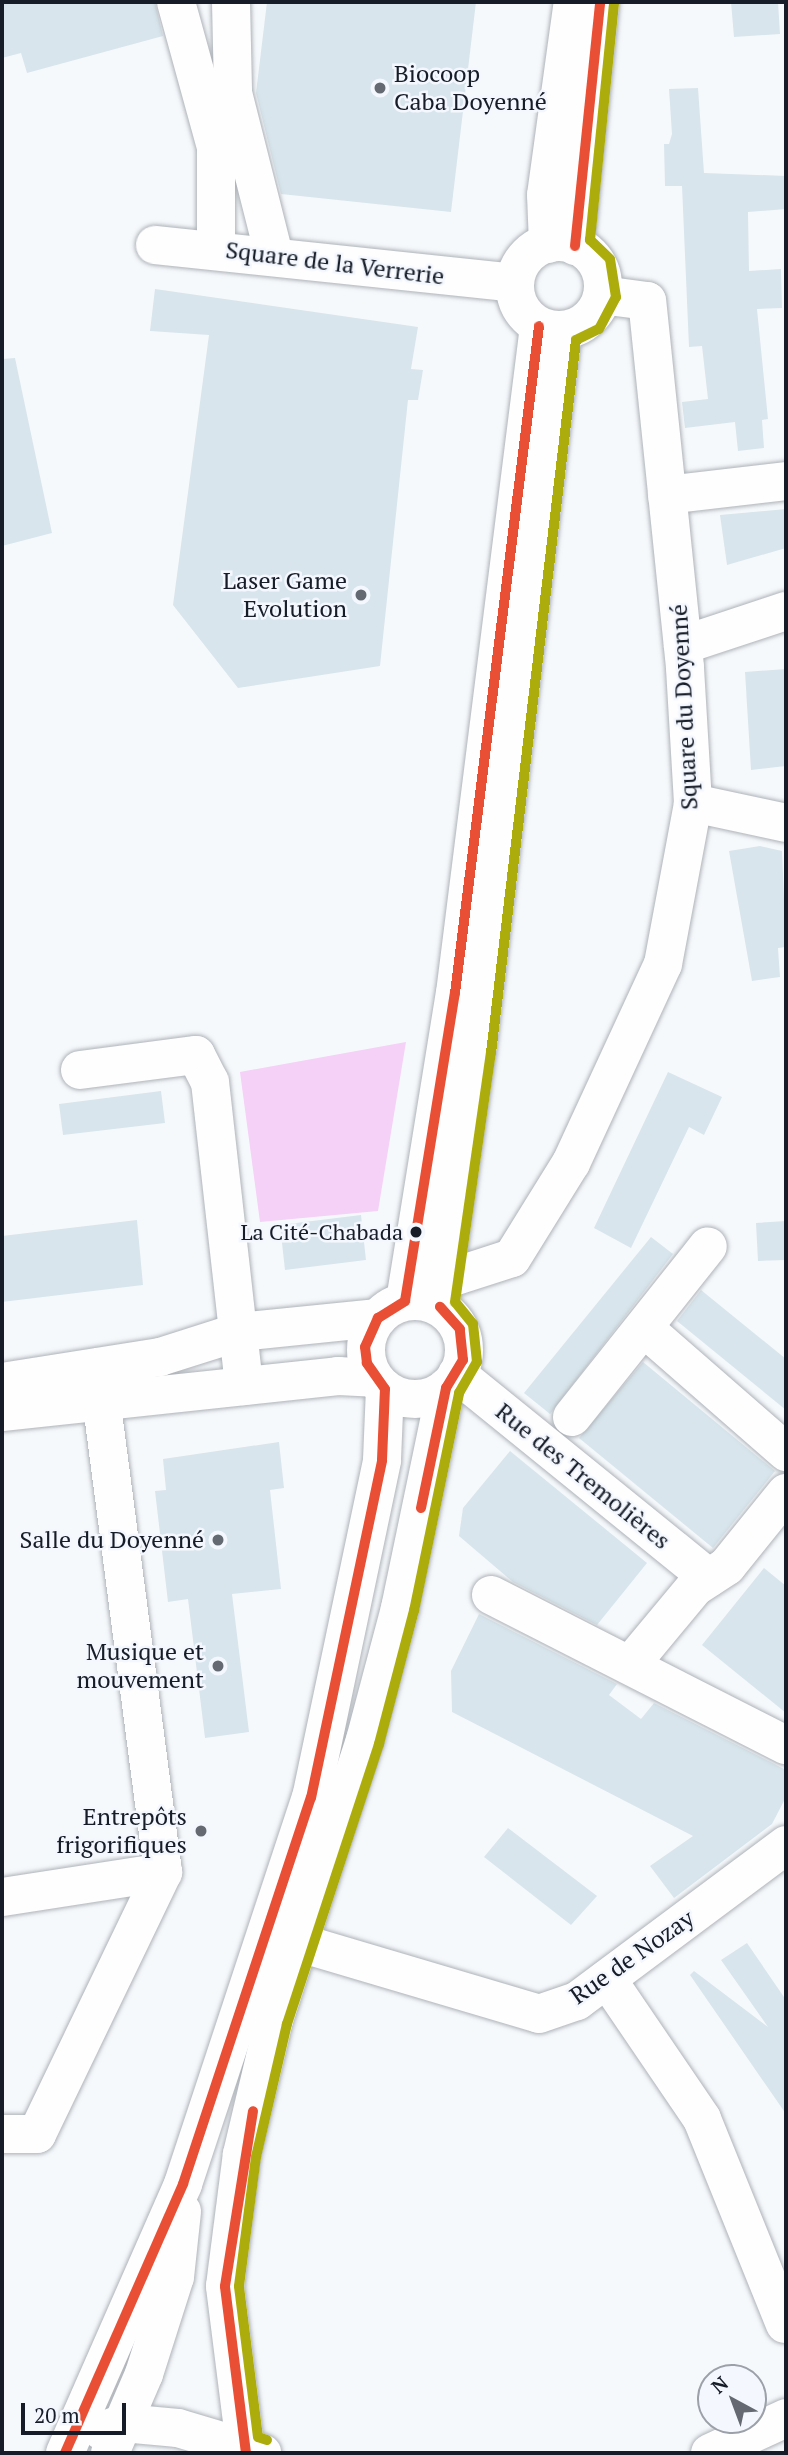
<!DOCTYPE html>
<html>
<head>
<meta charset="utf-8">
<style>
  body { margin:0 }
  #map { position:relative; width:788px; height:2455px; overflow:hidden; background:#f6f9fc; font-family:"PT Serif",serif }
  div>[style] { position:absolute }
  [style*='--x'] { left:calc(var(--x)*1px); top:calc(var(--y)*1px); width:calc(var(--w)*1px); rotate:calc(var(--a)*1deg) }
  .green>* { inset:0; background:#f5d0f7 }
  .building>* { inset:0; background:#d8e5ec }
  .roads { filter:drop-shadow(0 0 2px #aeb3b9) drop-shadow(0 0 2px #aeb3b9) }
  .minor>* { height:38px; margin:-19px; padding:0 19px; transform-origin:19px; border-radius:19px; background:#fefeff }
  .major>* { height:38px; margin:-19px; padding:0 19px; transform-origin:19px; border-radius:19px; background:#fefeff }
  .major>.ring { margin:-19px; padding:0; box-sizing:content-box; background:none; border:38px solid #fefeff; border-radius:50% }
  .bus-1>* { height:10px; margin:-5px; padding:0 5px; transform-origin:5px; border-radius:5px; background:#e94f35 }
  .bus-2>* { height:10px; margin:-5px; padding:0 5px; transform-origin:5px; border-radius:5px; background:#acac0c }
  .dots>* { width:19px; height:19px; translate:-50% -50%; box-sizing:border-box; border:4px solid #f4f8fe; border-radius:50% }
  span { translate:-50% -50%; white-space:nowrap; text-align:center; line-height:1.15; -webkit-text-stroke:5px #f4f8fe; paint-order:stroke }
  .bus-label { font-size:22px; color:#171d28 }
  .right { translate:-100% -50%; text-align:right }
  .poi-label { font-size:24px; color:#171d28 }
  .left { translate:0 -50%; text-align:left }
  .street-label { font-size:24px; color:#171d28 }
  .frame { position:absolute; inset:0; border:4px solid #171d28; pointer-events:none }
  .north { position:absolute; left:697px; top:2364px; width:70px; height:70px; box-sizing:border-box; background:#f4f8fe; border:2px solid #9ca0a8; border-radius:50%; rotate:319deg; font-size:19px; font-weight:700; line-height:28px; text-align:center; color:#171d28 }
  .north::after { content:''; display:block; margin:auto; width:24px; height:32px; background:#656a72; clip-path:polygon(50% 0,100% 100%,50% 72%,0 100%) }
  .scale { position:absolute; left:21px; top:2403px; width:105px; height:32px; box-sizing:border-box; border:4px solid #171d28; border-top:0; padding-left:9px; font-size:21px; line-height:24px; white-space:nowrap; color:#171d28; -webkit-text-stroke:5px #f4f8fe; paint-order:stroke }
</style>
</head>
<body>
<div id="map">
  <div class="green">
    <i style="clip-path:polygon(406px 1042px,378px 1211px,260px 1222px,240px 1072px)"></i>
  </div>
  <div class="building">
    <i style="clip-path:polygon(2px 2px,155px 2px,163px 36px,27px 73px,21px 53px,2px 58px)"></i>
    <i style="clip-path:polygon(267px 2px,476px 2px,451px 212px,281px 194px,256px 93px)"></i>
    <i style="clip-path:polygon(731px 2px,778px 2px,780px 34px,734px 37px)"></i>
    <i style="clip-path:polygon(698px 88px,704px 173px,786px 176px,786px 209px,748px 212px,749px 271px,781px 269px,782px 308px,757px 309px,768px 419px,762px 420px,764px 448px,738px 451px,735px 422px,685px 428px,682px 402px,708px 399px,702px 346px,689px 347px,682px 186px,665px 186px,664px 144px,669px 144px,672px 134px,669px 89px)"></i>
    <i style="clip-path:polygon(155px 289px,418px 327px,411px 369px,423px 370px,418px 400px,408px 400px,380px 666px,238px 688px,173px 605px,209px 335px,150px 331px)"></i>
    <i style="clip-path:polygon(15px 358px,52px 533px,2px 546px,2px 359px)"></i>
    <i style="clip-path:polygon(786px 509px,786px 548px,727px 565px,720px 515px)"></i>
    <i style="clip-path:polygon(786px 669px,786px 766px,751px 770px,745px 672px)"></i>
    <i style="clip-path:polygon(760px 846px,782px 851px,786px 947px,778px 948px,780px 977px,752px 981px,729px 851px)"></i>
    <i style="clip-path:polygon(668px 1072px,722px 1097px,704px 1135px,689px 1127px,631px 1248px,594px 1228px)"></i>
    <i style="clip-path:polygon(161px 1091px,165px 1123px,63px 1135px,59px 1104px)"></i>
    <i style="clip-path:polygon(361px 1215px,366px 1260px,285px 1270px,280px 1225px)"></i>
    <i style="clip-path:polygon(137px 1220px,143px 1285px,2px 1302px,2px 1236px)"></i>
    <i style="clip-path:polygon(786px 1221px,786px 1260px,758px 1261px,756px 1223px)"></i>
    <i style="clip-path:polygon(651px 1237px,673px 1254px,550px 1414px,524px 1393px)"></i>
    <i style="clip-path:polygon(701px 1290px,786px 1359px,786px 1410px,677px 1321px)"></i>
    <i style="clip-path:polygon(643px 1362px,775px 1471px,713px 1548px,579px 1438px)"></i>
    <i style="clip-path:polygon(279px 1442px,284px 1488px,270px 1490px,281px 1589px,232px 1594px,249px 1732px,205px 1738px,188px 1599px,168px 1602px,155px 1491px,166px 1490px,163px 1459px)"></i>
    <i style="clip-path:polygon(510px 1451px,647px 1563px,597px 1625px,513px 1582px,459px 1536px,463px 1508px)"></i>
    <i style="clip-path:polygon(764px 1568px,786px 1586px,786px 1713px,702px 1645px)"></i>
    <i style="clip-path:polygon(479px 1614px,617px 1684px,609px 1695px,641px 1719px,654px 1703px,786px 1770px,786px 1797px,772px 1824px,674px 1898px,650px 1866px,693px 1836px,452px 1712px,451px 1671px)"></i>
    <i style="clip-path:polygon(508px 1828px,597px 1896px,571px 1925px,484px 1857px)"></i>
    <i style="clip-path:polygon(747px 1943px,786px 2000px,786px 2114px,690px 1975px,694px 1971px,768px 2027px,721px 1960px)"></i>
  </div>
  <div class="roads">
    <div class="minor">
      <i style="--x:176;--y:2;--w:150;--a:74.6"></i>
      <i style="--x:216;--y:147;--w:101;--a:90"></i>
      <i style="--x:231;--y:2;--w:91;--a:88.7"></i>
      <i style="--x:233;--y:93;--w:167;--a:75.8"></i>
      <i style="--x:155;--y:245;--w:362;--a:6"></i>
      <i style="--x:667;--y:495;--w:120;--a:-6.7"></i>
      <i style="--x:683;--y:645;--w:108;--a:-18.3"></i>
      <i style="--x:693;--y:803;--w:95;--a:12.1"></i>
      <i style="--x:80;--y:1070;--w:117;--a:-7.4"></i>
      <i style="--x:196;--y:1055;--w:30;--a:63"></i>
      <i style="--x:210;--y:1082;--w:306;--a:83.6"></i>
      <i style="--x:444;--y:1280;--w:71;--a:-17.9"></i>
      <i style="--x:512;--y:1258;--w:112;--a:-58.2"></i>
      <i style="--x:571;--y:1163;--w:219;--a:-65.2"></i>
      <i style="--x:663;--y:964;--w:164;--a:-79.4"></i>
      <i style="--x:693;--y:803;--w:136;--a:-93.4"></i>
      <i style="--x:685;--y:667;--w:368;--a:-95.9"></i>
      <i style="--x:647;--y:301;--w:45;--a:-172.4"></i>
      <i style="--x:644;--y:1328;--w:189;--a:41.1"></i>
      <i style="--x:457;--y:1374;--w:324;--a:39"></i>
      <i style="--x:2;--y:1382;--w:160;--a:-9"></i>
      <i style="--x:160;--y:1357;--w:83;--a:-17.6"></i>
      <i style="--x:239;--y:1332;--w:140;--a:-5.8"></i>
      <i style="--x:2;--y:1412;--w:338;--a:-6.1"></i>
      <i style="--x:338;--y:1376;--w:36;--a:3"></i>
      <i style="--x:572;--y:1417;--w:218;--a:-51.5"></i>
      <i style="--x:491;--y:1595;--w:331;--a:27"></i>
      <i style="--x:631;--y:1664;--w:100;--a:-50.3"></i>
      <i style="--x:695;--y:1587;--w:38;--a:-33"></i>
      <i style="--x:727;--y:1566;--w:94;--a:-51.1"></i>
      <i style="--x:2;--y:1897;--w:163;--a:-8.8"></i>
      <i style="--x:300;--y:1943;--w:249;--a:16.5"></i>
      <i style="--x:539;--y:2014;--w:40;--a:-18.9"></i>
      <i style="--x:577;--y:2001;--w:261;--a:-36.7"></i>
      <i style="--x:607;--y:1979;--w:169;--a:55.8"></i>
      <i style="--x:702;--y:2119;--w:221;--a:68"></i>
      <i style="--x:2;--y:2134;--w:35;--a:0"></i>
      <i style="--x:37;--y:2134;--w:291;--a:-64.3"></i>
      <i style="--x:163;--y:1872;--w:509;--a:-97.45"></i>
    </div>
    <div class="major">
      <i class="ring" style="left:515px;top:242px;width:50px;height:50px"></i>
      <i style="--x:548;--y:244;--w:49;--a:-92.3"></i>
      <i style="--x:546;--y:195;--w:190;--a:-82.1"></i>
      <i style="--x:575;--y:246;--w:245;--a:-84.1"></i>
      <i style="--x:405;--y:1301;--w:312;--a:-80.8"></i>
      <i style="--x:455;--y:993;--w:672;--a:-82.82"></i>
      <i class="ring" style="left:366px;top:1301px;width:60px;height:60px"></i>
      <i style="--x:440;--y:1307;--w:259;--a:-81.8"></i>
      <i style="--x:477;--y:1051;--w:726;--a:-83.2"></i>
      <i style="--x:102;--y:2431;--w:22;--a:-21"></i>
      <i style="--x:123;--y:2423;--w:55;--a:5.2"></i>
      <i style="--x:178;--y:2428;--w:88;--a:16.6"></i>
      <i style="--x:65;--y:2453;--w:294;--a:-66.3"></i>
      <i style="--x:183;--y:2184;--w:407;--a:-71.7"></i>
      <i style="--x:311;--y:1798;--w:345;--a:-78.1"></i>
      <i style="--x:382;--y:1460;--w:71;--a:-87.6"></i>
      <i style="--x:110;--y:2453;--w:86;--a:-66.7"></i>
      <i style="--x:144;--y:2374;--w:102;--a:-72.3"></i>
      <i style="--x:175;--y:2277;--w:66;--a:-83.9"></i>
      <i style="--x:246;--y:2453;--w:168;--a:-97.2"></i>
      <i style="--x:225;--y:2286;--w:133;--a:-82.7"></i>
      <i style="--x:242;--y:2154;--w:138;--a:-76.6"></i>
      <i style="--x:274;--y:2020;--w:294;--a:-72"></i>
      <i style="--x:365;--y:1740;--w:137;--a:-75.1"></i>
      <i style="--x:400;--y:1608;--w:225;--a:-78.2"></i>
      <i style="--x:710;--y:2453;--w:84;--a:-24.7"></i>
    </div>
  </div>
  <div class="bus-1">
    <i style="--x:575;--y:246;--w:245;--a:-84.1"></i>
    <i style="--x:405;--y:1301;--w:312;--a:-80.8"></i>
    <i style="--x:455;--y:993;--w:672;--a:-82.82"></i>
    <i style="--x:421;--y:1508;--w:123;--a:-78.2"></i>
    <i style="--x:446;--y:1388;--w:33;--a:-59"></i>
    <i style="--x:463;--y:1360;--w:31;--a:-96"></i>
    <i style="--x:460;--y:1329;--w:30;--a:-132"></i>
    <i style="--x:65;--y:2453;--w:294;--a:-66.3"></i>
    <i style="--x:183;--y:2184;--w:407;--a:-71.7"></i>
    <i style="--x:311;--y:1798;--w:345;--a:-78.1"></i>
    <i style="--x:382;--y:1460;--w:71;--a:-87.6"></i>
    <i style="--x:385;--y:1389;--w:32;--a:-125"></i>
    <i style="--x:367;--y:1363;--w:16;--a:-97"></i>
    <i style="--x:365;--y:1347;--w:32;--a:-66"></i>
    <i style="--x:378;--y:1318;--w:32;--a:-32"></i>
    <i style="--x:246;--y:2453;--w:168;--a:-97.2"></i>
    <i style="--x:225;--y:2286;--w:177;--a:-80.9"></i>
  </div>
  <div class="bus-2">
    <i style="--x:267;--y:2440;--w:9;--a:-162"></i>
    <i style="--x:258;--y:2437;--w:152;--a:-97.2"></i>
    <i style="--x:239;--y:2286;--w:130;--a:-82.5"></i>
    <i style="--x:256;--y:2157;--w:137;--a:-76.9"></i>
    <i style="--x:287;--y:2024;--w:295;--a:-71.8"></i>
    <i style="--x:379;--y:1744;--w:138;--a:-75.3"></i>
    <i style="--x:414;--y:1611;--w:223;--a:-78.3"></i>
    <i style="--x:459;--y:1393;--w:36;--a:-60"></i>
    <i style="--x:477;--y:1362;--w:38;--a:-96"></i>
    <i style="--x:473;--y:1324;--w:28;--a:-129"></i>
    <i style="--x:455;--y:1302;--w:252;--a:-81.8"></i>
    <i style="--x:491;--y:1053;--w:718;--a:-83.2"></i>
    <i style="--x:576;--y:340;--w:25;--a:-26"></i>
    <i style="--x:599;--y:329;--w:36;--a:-62"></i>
    <i style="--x:616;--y:297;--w:38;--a:-99"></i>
    <i style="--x:610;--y:259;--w:28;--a:-136"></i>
    <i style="--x:590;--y:240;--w:238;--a:-84.2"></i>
  </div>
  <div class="dots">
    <i style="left:380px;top:88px;background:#656a72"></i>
    <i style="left:361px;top:595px;background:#656a72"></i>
    <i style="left:416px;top:1232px;background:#171d28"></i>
    <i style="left:218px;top:1540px;background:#656a72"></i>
    <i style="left:218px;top:1666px;background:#656a72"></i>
    <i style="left:201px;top:1831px;background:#656a72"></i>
  </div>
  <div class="bus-label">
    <span class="right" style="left:403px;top:1232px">La Cité-Chabada</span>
  </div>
  <div class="poi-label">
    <span class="left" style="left:394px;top:88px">Biocoop<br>Caba Doyenné</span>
    <span class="right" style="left:347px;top:595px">Laser Game<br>Evolution</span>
    <span class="right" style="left:204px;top:1540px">Salle du Doyenné</span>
    <span class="right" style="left:204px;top:1666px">Musique et<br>mouvement</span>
    <span class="right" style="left:187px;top:1831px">Entrepôts<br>frigorifiques</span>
  </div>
  <div class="street-label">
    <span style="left:335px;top:263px;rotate:7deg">Square de la Verrerie</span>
    <span style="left:684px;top:707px;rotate:-93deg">Square du Doyenné</span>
    <span style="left:583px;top:1476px;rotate:39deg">Rue des Tremolières</span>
    <span style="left:632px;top:1957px;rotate:-35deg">Rue de Nozay</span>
  </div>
  <div class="frame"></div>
  <div class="north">N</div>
  <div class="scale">20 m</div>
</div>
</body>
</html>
